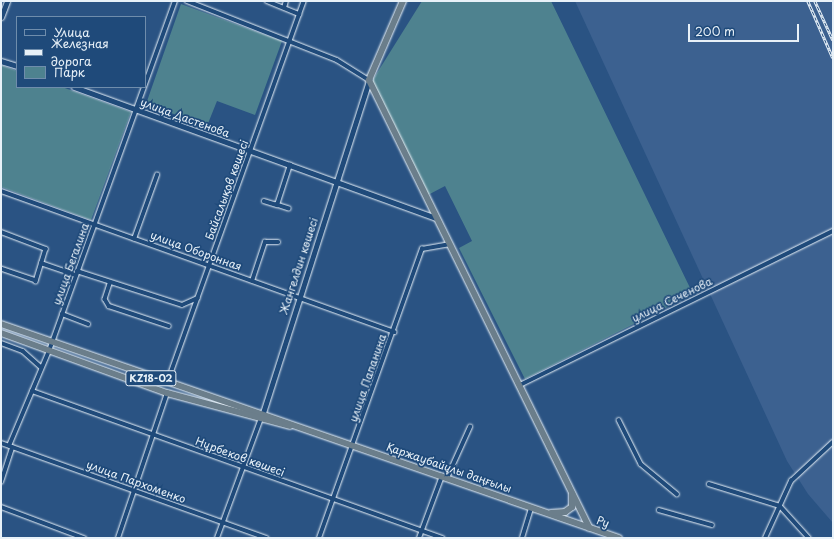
<!DOCTYPE html>
<html>
<head>
<meta charset="utf-8">
<style>
  body { margin:0 }
  #map { position:relative; width:834px; height:539px; overflow:hidden; background:#2a5383; font-family:"Playpen Sans",sans-serif }
  div>[style] { position:absolute }
  [style*='--x'] { left:calc(var(--x)*1px); top:calc(var(--y)*1px); width:calc(var(--w)*1px); rotate:calc(var(--a)*1deg) }
  .built>* { inset:0; background:#3c6190 }
  .green>* { inset:0; background:#4e828f }
  .roads { filter:drop-shadow(0 0 1px #e8f1f8) drop-shadow(0 0 1px #e8f1f8) }
  .minor>* { height:3.5px; margin:-1.75px; padding:0 1.75px; transform-origin:1.75px; border-radius:1.75px; background:#1f4a7a }
  .tertiary>* { height:4.5px; margin:-2.25px; padding:0 2.25px; transform-origin:2.25px; border-radius:2.25px; background:#1f4a7a }
  .secondary>* { height:5px; margin:-2.5px; padding:0 2.5px; transform-origin:2.5px; border-radius:2.5px; background:#1f4a7a }
  .trunk>* { height:6px; margin:-3px; padding:0 3px; transform-origin:3px; border-radius:3px; background:#6b7e8b }
  .rail>* { height:2.5px; margin-top:-1.25px; transform-origin:0; background:repeating-linear-gradient(90deg,#1f4a7a 0 3px,#e8f1f8 0 6px); box-sizing:border-box; border-block:1px solid #e8f1f8 }
  span { translate:-50% -50%; white-space:nowrap; text-align:center; line-height:1.15; -webkit-text-stroke:3.5px #1f4a7a; paint-order:stroke }
  .shield-label span { padding:1px 3px; background:#1f4a7a; border:1px solid; border-radius:3px; -webkit-text-stroke-width:0 }
  .shield-label { font-size:10px; color:#e8f1f8; font-weight:700 }
  .street-label { font-size:11px; color:#e8f1f8 }
  .frame { position:absolute; inset:0; border:2px solid #e8f1f8; pointer-events:none }
  .legend { position:absolute; left:16px; top:16px; width:130px; height:72px; box-sizing:border-box; background:#1f4a7a; border:1px solid #6f8dac; margin:0; padding:5px 7px; list-style:none; font-size:12px; color:#e8f1f8 }
  .legend li { display:flex; align-items:center; gap:8px; height:20px }
  .legend b { width:20px; border:1px solid #6f8dac }
  .scale { position:absolute; left:688px; top:24px; width:111px; height:18px; box-sizing:border-box; border:2px solid #e8f1f8; border-top:0; padding-left:5px; font-size:12px; line-height:14px; white-space:nowrap; color:#e8f1f8; -webkit-text-stroke:3px #1f4a7a; paint-order:stroke }
</style>
</head>
<body>
<div id="map">
  <div class="built">
    <i style="clip-path:polygon(575px 1px,833px 1px,833px 523px,808px 494px,787px 461px)"></i>
  </div>
  <div class="green">
    <i style="clip-path:polygon(422px 1px,551px 1px,693px 294px,525px 379px,459px 248px,472px 241px,445px 186px,426px 196px,372px 81px)"></i>
    <i style="clip-path:polygon(181px 4px,282px 41px,255px 115px,217px 101px,207px 126px,146px 104px)"></i>
    <i style="clip-path:polygon(1px 65px,17px 71px,17px 87px,62px 87px,131px 112px,91px 220px,1px 187px)"></i>
  </div>
  <div class="roads">
    <div class="minor">
      <i style="--x:187;--y:1;--w:161;--a:21.5"></i>
      <i style="--x:337;--y:60;--w:38;--a:32"></i>
      <i style="--x:267;--y:1;--w:35;--a:22"></i>
      <i style="--x:284;--y:8;--w:7;--a:-74"></i>
      <i style="--x:1;--y:191;--w:418;--a:19.7"></i>
      <i style="--x:264;--y:201;--w:14;--a:17"></i>
      <i style="--x:289;--y:209;--w:13;--a:-162"></i>
      <i style="--x:277;--y:205;--w:42;--a:-72"></i>
      <i style="--x:1;--y:232;--w:48;--a:20.7"></i>
      <i style="--x:46;--y:249;--w:34;--a:107"></i>
      <i style="--x:36;--y:281;--w:37;--a:-161"></i>
      <i style="--x:134;--y:239;--w:68;--a:-70.2"></i>
      <i style="--x:41;--y:263;--w:36;--a:19"></i>
      <i style="--x:77;--y:271;--w:110;--a:17.9"></i>
      <i style="--x:182;--y:305;--w:17;--a:-24"></i>
      <i style="--x:252;--y:281;--w:41;--a:-71.6"></i>
      <i style="--x:265;--y:242;--w:13;--a:0"></i>
      <i style="--x:110;--y:284;--w:16;--a:108"></i>
      <i style="--x:105;--y:299;--w:8;--a:60"></i>
      <i style="--x:109;--y:306;--w:63;--a:18.4"></i>
      <i style="--x:62;--y:314;--w:28;--a:21"></i>
      <i style="--x:1;--y:343;--w:23;--a:20"></i>
      <i style="--x:23;--y:351;--w:24;--a:42"></i>
      <i style="--x:167;--y:383;--w:406;--a:-70.3"></i>
      <i style="--x:520;--y:385;--w:349;--a:-26.2"></i>
      <i style="--x:32;--y:391;--w:436;--a:19.7"></i>
      <i style="--x:619;--y:420;--w:49;--a:63.4"></i>
      <i style="--x:641;--y:464;--w:47;--a:39.8"></i>
      <i style="--x:1;--y:443;--w:282;--a:19.7"></i>
      <i style="--x:9;--y:446;--w:103;--a:-67.2"></i>
      <i style="--x:49;--y:351;--w:372;--a:-70.2"></i>
      <i style="--x:447;--y:478;--w:56;--a:-65.7"></i>
      <i style="--x:1;--y:482;--w:36;--a:-72"></i>
      <i style="--x:709;--y:484;--w:74;--a:17.2"></i>
      <i style="--x:780;--y:506;--w:43;--a:47.8"></i>
      <i style="--x:1;--y:507;--w:89;--a:20.5"></i>
      <i style="--x:659;--y:510;--w:55;--a:15.8"></i>
      <i style="--x:118;--y:538;--w:153;--a:-71.3"></i>
      <i style="--x:217;--y:538;--w:125;--a:-69.8"></i>
      <i style="--x:319;--y:538;--w:307;--a:-70.4"></i>
      <i style="--x:422;--y:249;--w:27;--a:-10"></i>
      <i style="--x:419;--y:538;--w:66;--a:-69.6"></i>
      <i style="--x:522;--y:538;--w:31;--a:-73"></i>
      <i style="--x:765;--y:538;--w:63;--a:-65.5"></i>
      <i style="--x:791;--y:481;--w:57;--a:-42.9"></i>
    </div>
    <div class="tertiary">
      <i style="--x:1;--y:61;--w:17;--a:17"></i>
      <i style="--x:74;--y:87;--w:385;--a:19.9"></i>
      <i style="--x:262;--y:416;--w:353;--a:-72.3"></i>
    </div>
    <div class="secondary">
      <i style="--x:1;--y:17;--w:17;--a:-69"></i>
    </div>
    <div class="trunk">
      <i style="--x:403;--y:1;--w:86;--a:113.3"></i>
      <i style="--x:369;--y:80;--w:499;--a:63.8"></i>
      <i style="--x:1;--y:324;--w:654;--a:19.1"></i>
      <i style="--x:1;--y:333;--w:177;--a:19.9"></i>
      <i style="--x:167;--y:393;--w:127;--a:15"></i>
      <i style="--x:551;--y:513;--w:14;--a:-4"></i>
      <i style="--x:565;--y:512;--w:9;--a:-36"></i>
      <i style="--x:572;--y:507;--w:13;--a:-90"></i>
    </div>
  </div>
  <div class="rail">
    <i style="--x:808;--y:1;--w:62;--a:66.3"></i>
    <i style="--x:815;--y:1;--w:43;--a:65.2"></i>
  </div>
  <div class="shield-label">
    <span style="left:151px;top:378px">KZ18-02</span>
  </div>
  <div class="street-label">
    <span style="left:185px;top:118px;rotate:20deg">улица Дастенова</span>
    <span style="left:227px;top:190px;rotate:-70deg">Байсалықов көшесі</span>
    <span style="left:196px;top:251px;rotate:20deg">улица Оборонная</span>
    <span style="left:71px;top:264px;rotate:-70deg">улица Бегалина</span>
    <span style="left:299px;top:266px;rotate:-72deg">Жангелдин көшесі</span>
    <span style="left:672px;top:300px;rotate:-26deg">улица Сеченова</span>
    <span style="left:368px;top:378px;rotate:-71deg">улица Папанина</span>
    <span style="left:240px;top:457px;rotate:20deg">Нұрбеков көшесі</span>
    <span style="left:449px;top:468px;rotate:19deg">Қаржаубайұлы даңғылы</span>
    <span style="left:136px;top:482px;rotate:20deg">улица Пархоменко</span>
    <span style="left:603px;top:522px;rotate:19deg">Ру</span>
  </div>
  <div class="frame"></div>
  <ul class="legend">
  <li><b style="height:5px;background:#1f4a7a"></b>Улица</li>
  <li><b style="height:5px;background:#e8f1f8"></b>Железная дорога</li>
  <li><b style="height:11px;background:#4e828f"></b>Парк</li>
  </ul>
  <div class="scale">200 m</div>
</div>
</body>
</html>
